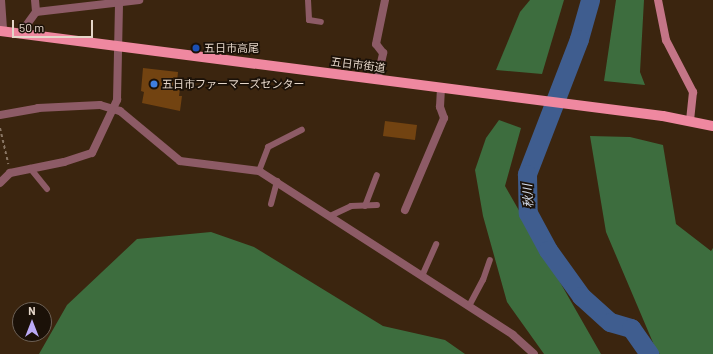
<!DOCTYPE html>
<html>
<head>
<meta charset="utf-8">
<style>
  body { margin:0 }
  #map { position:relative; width:713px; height:354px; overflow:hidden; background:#3b250f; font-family:Barlow,"Noto Sans JP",sans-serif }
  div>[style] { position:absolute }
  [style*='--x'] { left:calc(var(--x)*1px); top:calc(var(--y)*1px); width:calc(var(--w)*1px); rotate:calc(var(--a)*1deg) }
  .forest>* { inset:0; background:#3d6d3e }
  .river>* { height:19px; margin:-9.5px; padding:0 9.5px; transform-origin:9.5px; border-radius:9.5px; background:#3f5d8f }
  .building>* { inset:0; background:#724311 }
  .path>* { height:2px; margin-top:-1px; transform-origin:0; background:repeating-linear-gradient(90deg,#897664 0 3px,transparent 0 6px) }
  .lane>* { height:6px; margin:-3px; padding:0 3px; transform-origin:3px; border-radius:3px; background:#8d5b66 }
  .street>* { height:8px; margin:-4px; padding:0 4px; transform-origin:4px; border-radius:4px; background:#8d5b66 }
  .secondary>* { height:8px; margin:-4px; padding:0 4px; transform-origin:4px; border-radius:4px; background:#c47587 }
  .primary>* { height:10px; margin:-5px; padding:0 5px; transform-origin:5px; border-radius:5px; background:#ef88a0 }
  .dots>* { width:11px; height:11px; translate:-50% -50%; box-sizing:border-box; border:2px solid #1b1108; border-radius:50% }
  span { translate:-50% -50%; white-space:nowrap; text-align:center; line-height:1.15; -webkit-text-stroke:3.5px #1b1108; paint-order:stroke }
  .poi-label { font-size:11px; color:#e5d6c9 }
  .left { translate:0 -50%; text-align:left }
  .street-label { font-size:11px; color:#e5d6c9 }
  .water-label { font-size:12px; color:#dae3f3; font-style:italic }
  .north { position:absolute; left:12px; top:302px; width:40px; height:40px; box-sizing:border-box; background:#1b1108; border:1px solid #6c6055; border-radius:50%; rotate:0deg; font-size:11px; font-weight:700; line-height:16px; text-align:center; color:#e5d6c9 }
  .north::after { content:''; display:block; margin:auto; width:14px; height:18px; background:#bbaaf6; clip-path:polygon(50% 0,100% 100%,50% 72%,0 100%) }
  .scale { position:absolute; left:12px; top:20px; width:81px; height:18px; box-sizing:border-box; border:2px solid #e5d6c9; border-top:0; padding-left:5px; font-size:12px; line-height:14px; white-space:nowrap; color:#e5d6c9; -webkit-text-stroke:3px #1b1108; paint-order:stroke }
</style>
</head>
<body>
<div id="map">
  <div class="forest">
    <i style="clip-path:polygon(530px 0,564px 0,542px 74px,496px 70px,520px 12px)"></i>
    <i style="clip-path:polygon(616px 0,644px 0,640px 72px,645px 85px,604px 81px)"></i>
    <i style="clip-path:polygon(499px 120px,521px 128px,505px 186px,601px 354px,544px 354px,507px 302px,483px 216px,475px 170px,486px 138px)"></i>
    <i style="clip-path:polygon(590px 136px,630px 137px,663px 145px,676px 224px,711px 251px,713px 248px,713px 354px,660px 354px,657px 352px,606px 232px)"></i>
    <i style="clip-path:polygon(211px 232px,254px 247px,383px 326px,445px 340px,465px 354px,39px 354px,67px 305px,137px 239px)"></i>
  </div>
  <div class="river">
    <i style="--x:590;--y:0;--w:41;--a:105.8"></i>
    <i style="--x:579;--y:39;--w:145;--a:111.1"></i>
    <i style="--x:527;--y:174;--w:39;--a:89"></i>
    <i style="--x:528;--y:213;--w:42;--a:61.6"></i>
    <i style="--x:548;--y:250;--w:57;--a:54.3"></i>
    <i style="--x:581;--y:296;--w:39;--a:42"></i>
    <i style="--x:610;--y:322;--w:22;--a:16"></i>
    <i style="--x:631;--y:328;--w:32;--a:55"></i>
  </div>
  <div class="building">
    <i style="clip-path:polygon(143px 68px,178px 72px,177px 82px,181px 82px,179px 96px,182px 96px,180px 111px,142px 103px,144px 92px,141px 91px)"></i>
    <i style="clip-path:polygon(385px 121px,417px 125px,415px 140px,383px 136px)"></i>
  </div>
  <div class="path">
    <i style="--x:0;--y:128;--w:37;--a:77"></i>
  </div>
  <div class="lane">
    <i style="--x:308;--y:0;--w:20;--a:87"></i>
    <i style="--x:309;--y:20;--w:12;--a:9"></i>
    <i style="--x:30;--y:168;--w:27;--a:51"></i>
    <i style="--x:259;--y:171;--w:26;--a:-69"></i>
    <i style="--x:268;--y:147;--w:38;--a:-27"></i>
    <i style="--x:271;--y:204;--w:24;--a:-75"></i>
    <i style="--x:365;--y:206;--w:33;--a:-69"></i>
    <i style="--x:330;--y:216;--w:23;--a:-25"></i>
    <i style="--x:351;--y:206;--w:26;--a:-2"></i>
    <i style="--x:422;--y:276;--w:35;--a:-66"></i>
    <i style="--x:469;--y:306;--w:30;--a:-62"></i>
    <i style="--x:483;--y:280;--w:21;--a:-71"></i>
  </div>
  <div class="street">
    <i style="--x:1;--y:0;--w:31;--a:86"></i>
    <i style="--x:35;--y:0;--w:12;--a:85"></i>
    <i style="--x:20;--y:34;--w:27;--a:-54"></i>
    <i style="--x:36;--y:12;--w:104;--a:-6.6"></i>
    <i style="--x:377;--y:80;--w:28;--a:-77"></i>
    <i style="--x:383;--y:53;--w:11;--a:-128"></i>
    <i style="--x:376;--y:44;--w:45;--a:-78.4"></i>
    <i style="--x:0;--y:115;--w:39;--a:-10"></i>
    <i style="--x:38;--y:108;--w:62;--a:-2.8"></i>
    <i style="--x:100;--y:105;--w:21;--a:17"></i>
    <i style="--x:120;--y:111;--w:78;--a:39.8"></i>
    <i style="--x:180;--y:161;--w:80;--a:7.2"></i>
    <i style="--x:259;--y:171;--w:302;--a:32.8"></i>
    <i style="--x:513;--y:335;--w:28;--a:42"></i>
    <i style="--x:0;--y:183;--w:14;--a:-45"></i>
    <i style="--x:10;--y:173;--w:55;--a:-11.5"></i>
    <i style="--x:64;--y:162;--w:29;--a:-18"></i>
    <i style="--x:92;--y:153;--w:59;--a:-64.7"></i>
    <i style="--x:117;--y:100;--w:97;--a:-88.8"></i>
    <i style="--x:405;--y:210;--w:100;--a:-67"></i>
    <i style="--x:444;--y:118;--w:12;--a:-110"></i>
    <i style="--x:440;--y:107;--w:19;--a:-87"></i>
  </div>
  <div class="secondary">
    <i style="--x:658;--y:0;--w:41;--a:78.7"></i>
    <i style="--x:666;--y:40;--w:59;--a:62.6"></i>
    <i style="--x:693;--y:92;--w:28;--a:96"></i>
  </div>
  <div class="primary">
    <i style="--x:0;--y:31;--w:668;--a:7.31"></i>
    <i style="--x:663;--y:116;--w:51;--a:11.3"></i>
  </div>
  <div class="dots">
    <i style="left:196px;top:48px;background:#1a4fb4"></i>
    <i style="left:154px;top:84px;background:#3f7fe0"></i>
  </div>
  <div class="poi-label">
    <span class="left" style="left:204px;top:48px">五日市高尾</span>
    <span class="left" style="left:162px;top:84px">五日市ファーマーズセンター</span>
  </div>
  <div class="street-label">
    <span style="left:358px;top:65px;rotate:7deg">五日市街道</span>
  </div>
  <div class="water-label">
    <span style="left:528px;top:196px;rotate:-93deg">秋川</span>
  </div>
  <div class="north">N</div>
  <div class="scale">50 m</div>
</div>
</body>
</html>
